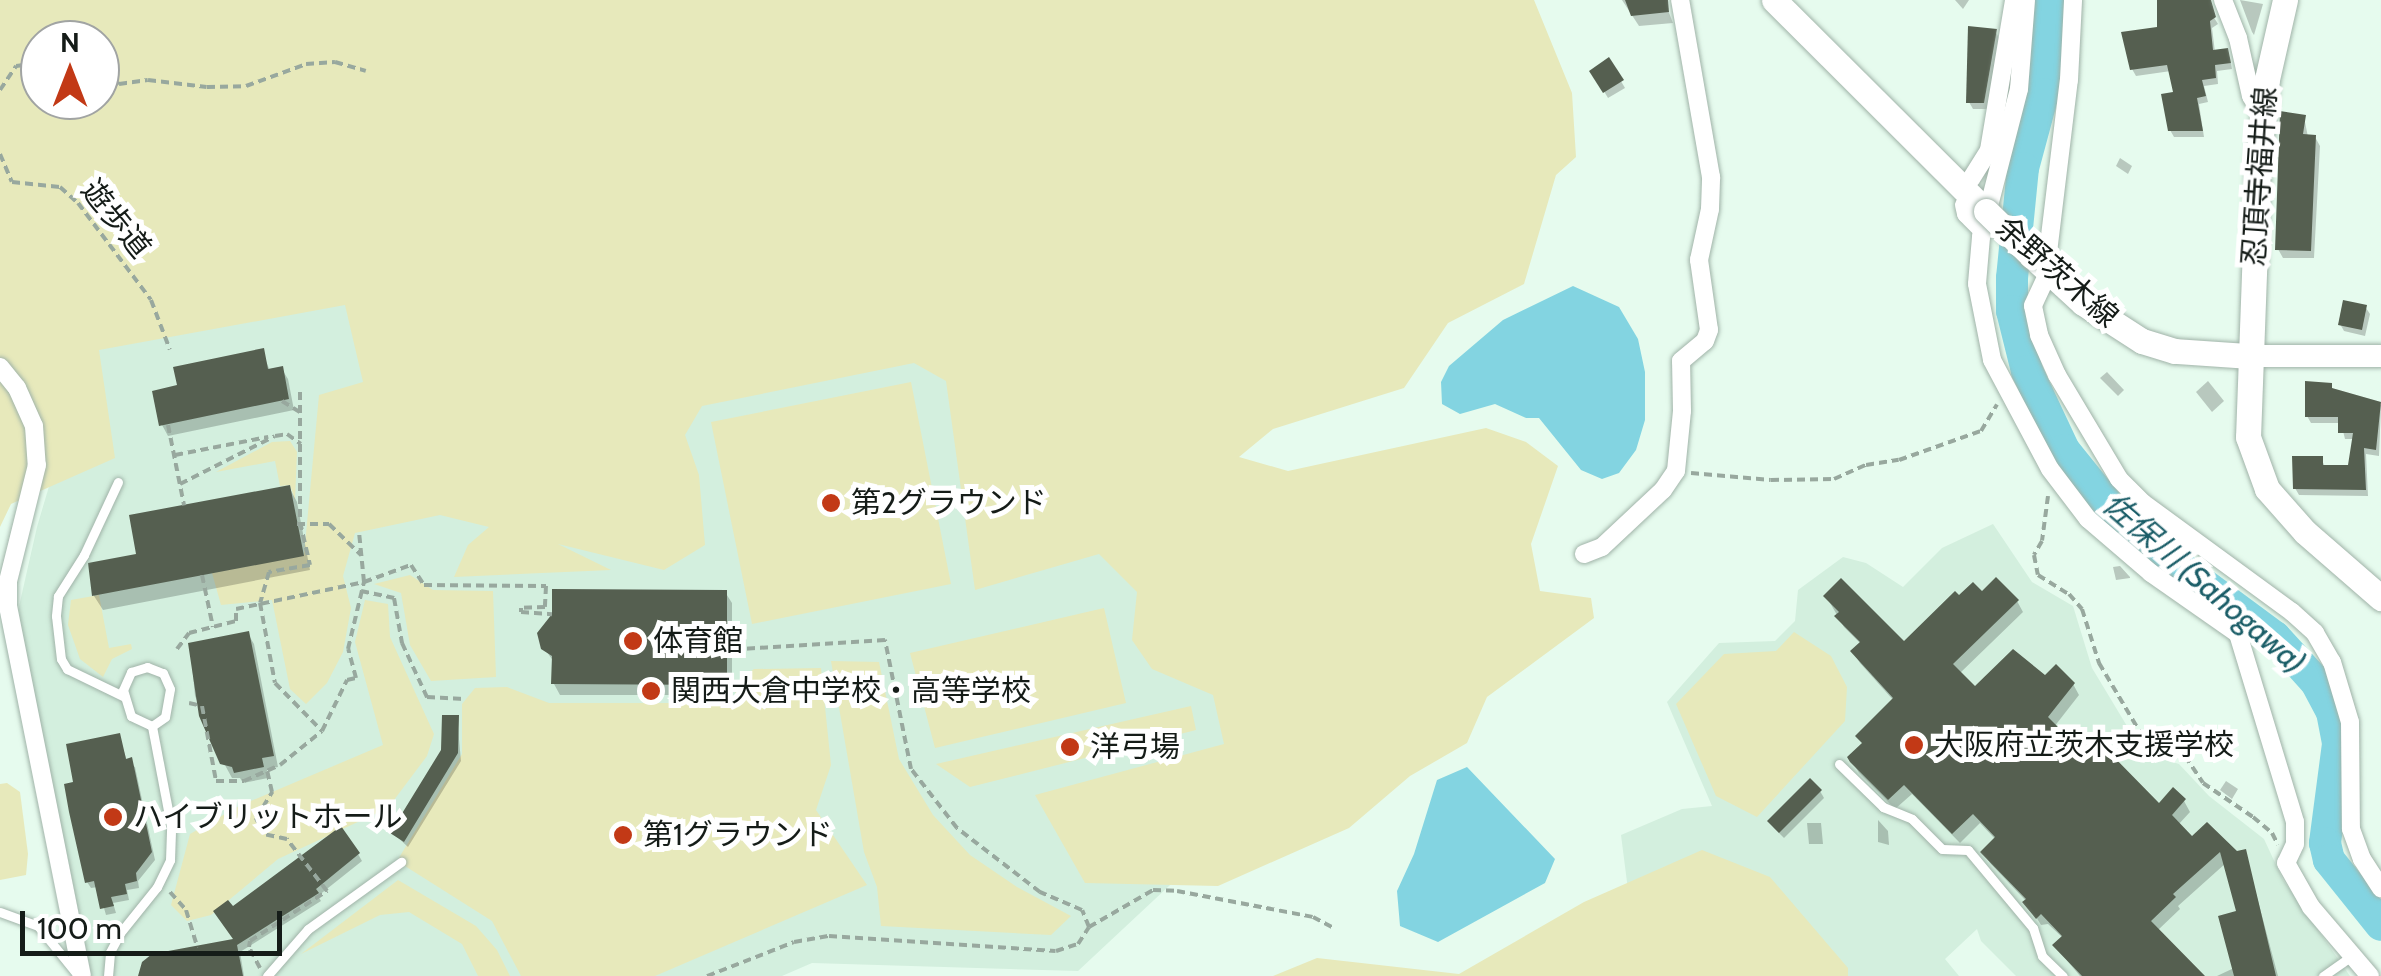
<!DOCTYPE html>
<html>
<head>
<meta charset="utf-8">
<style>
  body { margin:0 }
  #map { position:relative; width:2381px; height:976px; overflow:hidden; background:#e6fbee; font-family:Cabin,"Noto Sans JP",sans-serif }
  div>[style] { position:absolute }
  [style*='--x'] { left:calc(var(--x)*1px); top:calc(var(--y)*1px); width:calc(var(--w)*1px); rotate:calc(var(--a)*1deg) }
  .built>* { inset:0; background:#d3efde }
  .green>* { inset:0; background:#e7e9bb }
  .water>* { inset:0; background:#83d4e1 }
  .shadow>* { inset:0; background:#0003 }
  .river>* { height:32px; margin:-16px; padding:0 16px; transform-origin:16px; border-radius:16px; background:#83d4e1 }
  .building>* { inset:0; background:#555f50 }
  .path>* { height:4px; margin-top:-2px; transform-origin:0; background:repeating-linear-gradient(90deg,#98a89e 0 8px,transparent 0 13px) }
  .roads { filter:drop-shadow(0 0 2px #a0b3a8) drop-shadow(0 0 2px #a0b3a8) }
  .service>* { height:9px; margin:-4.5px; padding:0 4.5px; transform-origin:4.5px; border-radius:4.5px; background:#fff }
  .minor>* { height:18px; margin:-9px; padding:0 9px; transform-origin:9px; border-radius:9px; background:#fff }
  .tertiary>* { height:22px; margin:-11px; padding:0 11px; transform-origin:11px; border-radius:11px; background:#fff }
  .secondary>* { height:25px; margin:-12.5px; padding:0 12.5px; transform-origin:12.5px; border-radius:12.5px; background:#fff }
  .bridges { filter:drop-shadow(0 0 2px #a0b3a8) drop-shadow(0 0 2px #a0b3a8) }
  .secondary-bridge>* { height:25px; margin:-12.5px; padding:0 12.5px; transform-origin:12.5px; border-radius:12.5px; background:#fff }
  .dots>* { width:28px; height:28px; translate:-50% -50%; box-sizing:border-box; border:5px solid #fff; border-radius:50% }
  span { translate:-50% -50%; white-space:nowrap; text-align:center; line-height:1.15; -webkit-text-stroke:10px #fff; paint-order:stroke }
  .street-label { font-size:30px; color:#151c18 }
  .poi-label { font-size:30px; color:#151c18 }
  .left { translate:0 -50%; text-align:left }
  .water-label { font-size:32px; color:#1a5d67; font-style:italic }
  .north { position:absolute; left:20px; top:20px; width:100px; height:100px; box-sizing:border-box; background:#fff; border:2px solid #a1a4a3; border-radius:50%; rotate:0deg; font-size:28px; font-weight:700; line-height:40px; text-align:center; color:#151c18 }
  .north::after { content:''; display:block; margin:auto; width:35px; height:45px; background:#c23916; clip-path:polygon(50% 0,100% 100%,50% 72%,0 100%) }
  .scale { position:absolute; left:20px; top:911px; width:262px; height:45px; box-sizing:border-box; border:5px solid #151c18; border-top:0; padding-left:12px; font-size:30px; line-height:35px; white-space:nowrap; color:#151c18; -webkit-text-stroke:8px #fff; paint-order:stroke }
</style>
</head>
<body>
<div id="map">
  <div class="built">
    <i style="clip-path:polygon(388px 265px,1070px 313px,1291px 772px,1078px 971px,812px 963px,782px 976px,91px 976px,18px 611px,37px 527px,102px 307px)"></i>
    <i style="clip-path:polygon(1993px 524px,2032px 582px,2073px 606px,2092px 668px,2133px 736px,2150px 755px,2179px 764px,2209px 796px,2264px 839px,2283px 880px,2350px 976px,2016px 976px,1981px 941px,1977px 929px,1945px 959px,1959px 976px,1838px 976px,1628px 890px,1621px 835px,1682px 809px,1712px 806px,1667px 702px,1719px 643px,1775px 641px,1795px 621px,1798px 590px,1843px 557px,1866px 563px,1903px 587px,1942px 548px)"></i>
  </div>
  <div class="green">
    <i style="clip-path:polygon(evenodd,0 0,1534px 0,1572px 93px,1576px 157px,1556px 175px,1524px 284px,1448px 323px,1404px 388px,1273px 429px,1239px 457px,1288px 471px,1486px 428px,1526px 442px,1558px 466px,1531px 544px,1540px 591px,1591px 598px,1594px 618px,1487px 697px,1467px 743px,1410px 776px,1349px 828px,1218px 886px,1085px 883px,1035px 795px,1224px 744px,1213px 695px,1152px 669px,1132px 640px,1137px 592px,1099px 554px,975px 590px,946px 381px,914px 363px,702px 406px,685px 435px,699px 475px,705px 545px,664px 570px,558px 544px,611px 570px,454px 577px,468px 545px,489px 527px,440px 515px,355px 533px,343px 576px,351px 608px,343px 652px,327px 683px,306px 704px,290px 689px,272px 600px,221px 605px,212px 573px,304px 555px,319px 395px,363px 382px,345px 305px,99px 350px,115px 458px,11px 504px,0 527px,0 0,40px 40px,100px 40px,100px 100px,40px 100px,40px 40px)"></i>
    <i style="clip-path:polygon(911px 382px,951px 584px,752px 624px,711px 422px)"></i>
    <i style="clip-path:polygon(290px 441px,297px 452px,295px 500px,290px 485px,280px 486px,275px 461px,216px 472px,272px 442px)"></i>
    <i style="clip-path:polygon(410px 575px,433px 590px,493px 591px,496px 677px,431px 681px,410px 645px,401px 593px,374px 584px)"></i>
    <i style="clip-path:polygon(99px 595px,109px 648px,131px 644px,132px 649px,112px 659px,103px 677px,80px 659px,68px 625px,71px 600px)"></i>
    <i style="clip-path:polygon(365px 600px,388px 604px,390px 637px,434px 734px,427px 756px,388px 808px,278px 859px,211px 915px,187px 921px,171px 905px,190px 834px,239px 806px,383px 745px,355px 642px)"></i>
    <i style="clip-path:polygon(1104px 608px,1126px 703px,935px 748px,910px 653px)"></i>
    <i style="clip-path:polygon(1794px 632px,1831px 656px,1847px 687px,1845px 721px,1757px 817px,1716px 796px,1676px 704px,1724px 654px,1776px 651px)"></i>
    <i style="clip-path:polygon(831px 661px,879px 662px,899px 759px,933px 815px,970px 855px,1017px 887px,1071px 916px,1051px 935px,881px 926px,877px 887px,864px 852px)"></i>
    <i style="clip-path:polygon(821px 668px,831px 765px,816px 810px,867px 885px,655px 976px,521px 976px,492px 921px,397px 861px,462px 754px,462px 704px,475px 688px,507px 687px,549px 703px,735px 703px,736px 683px,754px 669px)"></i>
    <i style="clip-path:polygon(1191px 706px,1196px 730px,970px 787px,936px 764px)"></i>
    <i style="clip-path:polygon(7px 783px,20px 792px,28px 854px,26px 875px,0 880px,0 784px)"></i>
    <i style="clip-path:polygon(1702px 850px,1770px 877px,1848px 968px,1848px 976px,1273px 976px,1317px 958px,1459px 974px,1584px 902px)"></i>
    <i style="clip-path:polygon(398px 880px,476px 926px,497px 950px,510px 976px,478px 976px,462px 944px,409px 912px,380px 915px,301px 954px)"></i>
  </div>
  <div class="water">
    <i style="clip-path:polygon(1573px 286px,1619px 307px,1638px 339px,1645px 372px,1645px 420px,1636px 450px,1619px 473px,1602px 479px,1581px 470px,1539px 418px,1526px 418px,1495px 404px,1460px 414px,1442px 404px,1441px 382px,1449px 366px,1503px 320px)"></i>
    <i style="clip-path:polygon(1467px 767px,1555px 859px,1545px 883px,1438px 942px,1400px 926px,1397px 891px,1414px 854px,1437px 780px)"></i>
  </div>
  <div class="shadow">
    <i style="clip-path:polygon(1622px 0,1664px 0,1673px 23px,1639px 26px)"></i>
    <i style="clip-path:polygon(1955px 0,1969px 0,1963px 9px)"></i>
    <i style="clip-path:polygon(2159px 0,2203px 0,2218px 24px,2212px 28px,2215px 52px,2226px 51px,2230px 58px,2232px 69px,2217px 71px,2218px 84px,2204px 86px,2208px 102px,2199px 104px,2204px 137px,2174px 137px,2170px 130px,2176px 95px,2171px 71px,2136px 76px,2132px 69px,2159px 29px)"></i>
    <i style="clip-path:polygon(2240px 0,2263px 4px,2254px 35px,2252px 32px)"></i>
    <i style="clip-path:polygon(1995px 31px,1999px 38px,1987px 109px,1973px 109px,1969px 102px)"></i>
    <i style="clip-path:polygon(1609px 61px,1625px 88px,1608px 98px,1592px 71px)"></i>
    <i style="clip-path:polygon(2304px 117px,2308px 137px,2315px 137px,2320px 146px,2314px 258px,2283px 258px,2278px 249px)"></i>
    <i style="clip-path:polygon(2120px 158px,2132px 166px,2128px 174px,2116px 166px)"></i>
    <i style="clip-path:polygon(2366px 308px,2370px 314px,2365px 336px,2344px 331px,2340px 324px)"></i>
    <i style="clip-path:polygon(262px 351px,270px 371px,281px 368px,288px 379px,294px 410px,168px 436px,162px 425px,180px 387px)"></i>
    <i style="clip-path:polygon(2107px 372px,2124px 390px,2118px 396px,2100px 378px)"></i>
    <i style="clip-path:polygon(2208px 381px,2224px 401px,2212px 412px,2196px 392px)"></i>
    <i style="clip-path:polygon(2331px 386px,2334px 391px,2381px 405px,2379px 456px,2366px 454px,2368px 496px,2299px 495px,2295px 488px,2321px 459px,2326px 468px,2350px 468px,2355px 439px,2345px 439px,2341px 423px,2311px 423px,2307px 416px)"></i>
    <i style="clip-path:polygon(289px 487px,297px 502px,310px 570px,103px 610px,94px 596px,91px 565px,139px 556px)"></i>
    <i style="clip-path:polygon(2120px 566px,2130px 577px,2130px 578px,2116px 580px,2113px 567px)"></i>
    <i style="clip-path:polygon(725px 592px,732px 603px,732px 695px,560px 695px,554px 684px,554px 662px,544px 648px)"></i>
    <i style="clip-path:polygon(1982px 594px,2017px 601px,2023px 612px,1959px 674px,1975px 690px,2045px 678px,2073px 684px,2079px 695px,2054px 727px,2082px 754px,2112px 749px,2116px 763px,2159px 806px,2184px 801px,2190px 812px,2178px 825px,2192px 840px,2236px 854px,2245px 852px,2278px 976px,2217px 976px,2234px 968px,2239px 913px,2226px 863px,2178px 906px,2180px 909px,2157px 931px,2201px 976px,2080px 976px,2055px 946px,2063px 938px,2048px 924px,2041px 925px,2027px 902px,1990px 863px,1983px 852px,1996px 840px,1980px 823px,1960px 843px,1912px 794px,1895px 809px,1859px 773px,1852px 761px,1894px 701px,1860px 663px,1853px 652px,1861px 644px,1844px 627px,1826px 596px,1904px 644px,1959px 599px)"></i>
    <i style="clip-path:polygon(248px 634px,254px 644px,278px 767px,267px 769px,268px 778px,243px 783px,240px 778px,232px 778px,226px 767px,195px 696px,190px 645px)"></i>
    <i style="clip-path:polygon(457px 717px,461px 761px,408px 847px,393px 833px,444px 750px)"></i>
    <i style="clip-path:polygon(119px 736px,127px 761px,135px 767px,155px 860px,138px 881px,139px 888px,127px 890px,129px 900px,113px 903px,116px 913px,106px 915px,98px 887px,91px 888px,87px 882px,76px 784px)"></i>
    <i style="clip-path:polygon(2226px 781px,2238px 789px,2232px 799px,2220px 790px)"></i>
    <i style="clip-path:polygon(1820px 791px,1824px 798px,1784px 838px,1774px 828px,1770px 822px)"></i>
    <i style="clip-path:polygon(1878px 820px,1888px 831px,1889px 845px,1878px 842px)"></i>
    <i style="clip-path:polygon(1807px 823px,1821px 823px,1823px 844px,1809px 844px)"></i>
    <i style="clip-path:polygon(358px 854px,362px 861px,318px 896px,321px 901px,240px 952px,244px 976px,144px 976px,236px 941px,232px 909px)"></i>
  </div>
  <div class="river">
    <i style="--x:2050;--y:0;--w:94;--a:94.3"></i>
    <i style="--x:2043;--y:94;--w:77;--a:105.1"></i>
    <i style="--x:2023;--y:168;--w:111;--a:95.7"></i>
    <i style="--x:2012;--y:278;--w:33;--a:90"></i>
    <i style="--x:2012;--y:311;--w:62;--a:76"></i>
    <i style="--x:2027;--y:371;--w:87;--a:64.9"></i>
    <i style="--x:2064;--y:450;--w:80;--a:51.1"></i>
    <i style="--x:2114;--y:512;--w:56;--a:41.4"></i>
    <i style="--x:2156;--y:549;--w:148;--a:36.5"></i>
    <i style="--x:2275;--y:637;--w:61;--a:47.7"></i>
    <i style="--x:2316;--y:682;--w:34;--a:62"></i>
    <i style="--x:2332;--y:712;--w:33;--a:79"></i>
    <i style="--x:2338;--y:744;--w:100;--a:97.5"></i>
    <i style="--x:2325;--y:843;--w:17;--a:77"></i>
    <i style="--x:2329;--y:860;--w:83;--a:51.3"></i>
  </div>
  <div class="building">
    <i style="clip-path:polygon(1625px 0,1668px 0,1669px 12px,1631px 16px)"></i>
    <i style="clip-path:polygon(2157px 0,2211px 0,2216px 17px,2210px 21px,2213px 50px,2228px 48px,2231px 63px,2215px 65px,2216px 78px,2202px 80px,2206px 96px,2197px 98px,2203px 131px,2168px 131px,2161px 94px,2173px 92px,2167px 65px,2130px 70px,2121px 32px,2157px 27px)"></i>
    <i style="clip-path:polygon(1968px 26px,1997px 29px,1984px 103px,1966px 103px)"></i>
    <i style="clip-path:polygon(1609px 57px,1624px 80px,1603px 93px,1589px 71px)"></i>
    <i style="clip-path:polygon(2280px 111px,2306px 115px,2303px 134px,2316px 135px,2311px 251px,2275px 250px)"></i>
    <i style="clip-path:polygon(2343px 300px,2367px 305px,2362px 330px,2338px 325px)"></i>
    <i style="clip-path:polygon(264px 348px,268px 369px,283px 366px,289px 399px,159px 426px,152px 391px,177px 385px,173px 367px)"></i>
    <i style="clip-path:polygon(2305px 381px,2332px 383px,2332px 388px,2381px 402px,2376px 450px,2364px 448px,2366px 490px,2293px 489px,2292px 456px,2323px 456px,2323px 465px,2348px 465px,2353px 433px,2338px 433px,2338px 417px,2305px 417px)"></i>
    <i style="clip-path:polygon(290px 485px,304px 556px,92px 596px,88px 563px,136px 554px,129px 515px)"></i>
    <i style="clip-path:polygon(1996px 577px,2019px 600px,1953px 664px,1975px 686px,2013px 649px,2045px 675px,2056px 664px,2075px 683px,2048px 717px,2082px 751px,2100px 733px,2114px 748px,2109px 752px,2159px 803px,2173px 787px,2186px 799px,2172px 815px,2192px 836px,2207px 822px,2237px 851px,2246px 849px,2276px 976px,2234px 976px,2218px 916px,2236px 911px,2220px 852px,2173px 894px,2176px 897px,2151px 921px,2205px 976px,2082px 976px,2052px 945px,2062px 936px,2041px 914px,2036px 919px,2032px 914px,2022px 902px,2026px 899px,1980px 852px,1995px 837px,1973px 814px,1952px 834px,1904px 785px,1888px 800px,1850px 762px,1847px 757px,1862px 743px,1855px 736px,1893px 698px,1850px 651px,1860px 642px,1834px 616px,1839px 612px,1823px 596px,1841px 578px,1904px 641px,1955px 591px,1959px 595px,1973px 582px,1982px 591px)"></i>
    <i style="clip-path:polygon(552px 589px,727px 590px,727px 685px,551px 684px,552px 656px,541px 649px,537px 633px,552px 614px)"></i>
    <i style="clip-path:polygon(249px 631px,274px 756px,262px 758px,264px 767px,234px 773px,232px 767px,220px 764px,199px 716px,188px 643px)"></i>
    <i style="clip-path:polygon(442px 715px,459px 715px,458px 753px,404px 842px,390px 833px,441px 750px)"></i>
    <i style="clip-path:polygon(120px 733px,126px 759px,132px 757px,152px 852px,136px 873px,137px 881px,125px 884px,127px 894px,111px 897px,114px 906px,100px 909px,94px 881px,85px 883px,69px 812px,64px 784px,73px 782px,66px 744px)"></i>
    <i style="clip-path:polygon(1810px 778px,1822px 790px,1779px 833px,1767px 821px)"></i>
    <i style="clip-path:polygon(341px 826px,360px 853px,316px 889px,319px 893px,237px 945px,243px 976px,138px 976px,142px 962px,152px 954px,233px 939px,213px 911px,228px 900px,233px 906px)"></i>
  </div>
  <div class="path">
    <i style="--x:100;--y:75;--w:21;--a:25"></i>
    <i style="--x:119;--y:84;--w:29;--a:-8"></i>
    <i style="--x:148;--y:80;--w:59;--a:6.8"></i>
    <i style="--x:207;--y:87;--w:39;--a:-1"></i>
    <i style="--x:246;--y:86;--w:64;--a:-20.1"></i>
    <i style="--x:306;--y:64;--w:29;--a:-4"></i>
    <i style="--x:335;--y:62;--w:32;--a:16"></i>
    <i style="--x:0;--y:90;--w:29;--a:-56"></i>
    <i style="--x:16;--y:66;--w:24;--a:-7"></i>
    <i style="--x:0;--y:154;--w:30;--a:67"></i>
    <i style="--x:12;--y:182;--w:48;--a:5.9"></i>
    <i style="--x:60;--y:187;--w:24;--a:42"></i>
    <i style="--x:78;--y:203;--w:121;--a:53"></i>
    <i style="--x:151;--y:300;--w:53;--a:69.2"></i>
    <i style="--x:300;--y:392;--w:130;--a:90"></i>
    <i style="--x:300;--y:522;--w:44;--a:76.9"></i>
    <i style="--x:310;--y:565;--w:42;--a:170.3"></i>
    <i style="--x:269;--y:572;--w:32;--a:106"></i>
    <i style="--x:260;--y:603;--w:81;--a:79.4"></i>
    <i style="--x:275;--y:683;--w:67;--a:45.6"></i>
    <i style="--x:282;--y:401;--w:22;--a:32"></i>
    <i style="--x:168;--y:425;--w:82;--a:78.7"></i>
    <i style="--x:175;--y:455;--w:95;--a:-11"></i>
    <i style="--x:1691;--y:473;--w:80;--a:5"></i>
    <i style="--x:1771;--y:480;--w:63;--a:-0.9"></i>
    <i style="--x:1834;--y:479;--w:35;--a:-24"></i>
    <i style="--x:1866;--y:465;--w:33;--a:-9"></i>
    <i style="--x:1899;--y:460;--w:87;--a:-19.5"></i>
    <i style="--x:1981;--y:431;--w:31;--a:-59"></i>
    <i style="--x:180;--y:484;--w:106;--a:-26.8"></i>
    <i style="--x:275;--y:436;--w:12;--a:-9"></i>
    <i style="--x:287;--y:434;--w:17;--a:36"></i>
    <i style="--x:2048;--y:496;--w:45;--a:97.6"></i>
    <i style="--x:2042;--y:541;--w:16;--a:120"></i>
    <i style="--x:2034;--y:555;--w:20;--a:79"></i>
    <i style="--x:2038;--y:575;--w:36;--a:32"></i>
    <i style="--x:2069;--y:594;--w:20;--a:49"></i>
    <i style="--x:2082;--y:609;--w:57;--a:72.5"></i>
    <i style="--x:2099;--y:663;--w:86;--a:59.3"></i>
    <i style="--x:2143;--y:737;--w:16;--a:50"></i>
    <i style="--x:2153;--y:749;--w:33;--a:12"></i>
    <i style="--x:2185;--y:756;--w:32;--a:56"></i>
    <i style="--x:2203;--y:783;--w:60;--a:34.2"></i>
    <i style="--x:2253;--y:817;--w:25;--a:40"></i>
    <i style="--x:2272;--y:833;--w:13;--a:63"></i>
    <i style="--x:297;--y:524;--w:32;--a:0"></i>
    <i style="--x:329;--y:524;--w:45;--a:44.1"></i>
    <i style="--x:202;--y:575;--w:53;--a:78.1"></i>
    <i style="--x:361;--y:591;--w:34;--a:12"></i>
    <i style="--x:394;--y:598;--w:46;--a:79.9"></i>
    <i style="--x:402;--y:643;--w:60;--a:65.2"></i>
    <i style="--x:427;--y:697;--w:37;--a:3"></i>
    <i style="--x:177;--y:649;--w:20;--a:-53"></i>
    <i style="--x:189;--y:633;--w:49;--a:-14.3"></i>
    <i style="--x:236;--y:621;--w:12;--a:-90"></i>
    <i style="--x:236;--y:609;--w:131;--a:-11.9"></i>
    <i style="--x:364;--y:582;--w:50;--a:-95.7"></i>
    <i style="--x:189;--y:703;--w:13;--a:13"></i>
    <i style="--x:202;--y:706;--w:76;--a:79.4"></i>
    <i style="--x:216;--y:781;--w:28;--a:0"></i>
    <i style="--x:244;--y:781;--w:39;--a:-24"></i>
    <i style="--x:280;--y:765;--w:54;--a:-39"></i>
    <i style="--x:322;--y:731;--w:57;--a:-63.9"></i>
    <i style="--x:347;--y:680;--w:9;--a:-13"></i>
    <i style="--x:356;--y:678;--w:30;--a:-105"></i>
    <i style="--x:348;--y:649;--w:69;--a:-76.6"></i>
    <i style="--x:364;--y:582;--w:50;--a:-19.9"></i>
    <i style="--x:411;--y:565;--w:24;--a:57"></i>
    <i style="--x:424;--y:585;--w:122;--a:0.5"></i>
    <i style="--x:546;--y:586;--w:21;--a:93"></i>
    <i style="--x:545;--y:607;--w:24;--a:178"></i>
    <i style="--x:521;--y:608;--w:4;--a:90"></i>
    <i style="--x:521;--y:612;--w:31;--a:4"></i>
    <i style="--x:170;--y:892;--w:24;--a:48"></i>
    <i style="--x:186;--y:910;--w:39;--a:73"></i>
    <i style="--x:1089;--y:927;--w:74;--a:-30"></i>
    <i style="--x:1153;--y:890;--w:24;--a:2"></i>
    <i style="--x:1177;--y:891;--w:138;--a:10.8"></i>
    <i style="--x:1313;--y:917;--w:24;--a:28"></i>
    <i style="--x:260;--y:968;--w:24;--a:-118"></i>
    <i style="--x:249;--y:947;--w:6;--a:-81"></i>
    <i style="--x:250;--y:941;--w:92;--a:-33"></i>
    <i style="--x:327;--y:891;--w:66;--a:-127.6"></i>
    <i style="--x:287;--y:839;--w:24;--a:-168"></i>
    <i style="--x:264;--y:834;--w:18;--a:-117"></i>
    <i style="--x:256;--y:818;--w:31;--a:-58"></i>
    <i style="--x:272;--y:792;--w:22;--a:-103"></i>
    <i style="--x:707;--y:976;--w:93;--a:-21.3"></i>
    <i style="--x:794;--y:942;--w:36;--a:-10"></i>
    <i style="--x:829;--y:936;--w:227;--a:3.8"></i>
    <i style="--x:1056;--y:951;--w:23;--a:-18"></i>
    <i style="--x:1078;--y:944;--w:20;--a:-57"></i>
    <i style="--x:1089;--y:927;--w:18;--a:-112"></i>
    <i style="--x:1082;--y:910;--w:46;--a:-156.8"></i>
    <i style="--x:1040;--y:892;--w:105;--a:-142.4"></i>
    <i style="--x:957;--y:828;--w:75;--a:-127.9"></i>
    <i style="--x:911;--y:769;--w:132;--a:-101.4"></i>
    <i style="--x:885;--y:640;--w:144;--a:176.4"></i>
  </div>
  <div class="roads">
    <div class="service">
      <i style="--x:118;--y:482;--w:81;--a:115"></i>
      <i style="--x:84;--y:555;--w:49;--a:122.4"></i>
      <i style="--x:58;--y:596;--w:20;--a:96"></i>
      <i style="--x:56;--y:616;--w:43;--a:83.4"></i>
      <i style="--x:61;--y:659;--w:12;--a:59"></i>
      <i style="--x:67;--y:669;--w:64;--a:25.8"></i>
      <i style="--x:147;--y:667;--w:17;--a:21"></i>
      <i style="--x:163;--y:673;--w:17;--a:66"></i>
      <i style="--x:170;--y:689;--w:28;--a:100"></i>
      <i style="--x:165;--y:717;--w:16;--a:145"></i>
      <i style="--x:152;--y:726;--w:23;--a:-155"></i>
      <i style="--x:131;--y:716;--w:27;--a:-107"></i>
      <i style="--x:123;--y:690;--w:20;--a:-66"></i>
      <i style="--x:131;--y:672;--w:17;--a:-17"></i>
      <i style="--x:1839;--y:764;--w:62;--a:44.3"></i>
      <i style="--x:1883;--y:807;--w:31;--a:22"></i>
      <i style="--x:1912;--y:819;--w:42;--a:45"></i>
      <i style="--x:1942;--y:849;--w:26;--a:2"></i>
      <i style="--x:1968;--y:850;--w:102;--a:50.2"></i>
      <i style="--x:2033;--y:928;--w:29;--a:72"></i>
      <i style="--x:2042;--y:956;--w:29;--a:44"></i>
      <i style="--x:0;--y:912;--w:40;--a:20.2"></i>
      <i style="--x:38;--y:926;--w:62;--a:50.9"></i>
      <i style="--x:108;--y:976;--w:24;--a:-85"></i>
      <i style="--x:110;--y:952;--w:21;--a:-62"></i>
      <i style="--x:120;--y:933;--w:59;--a:-51.2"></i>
      <i style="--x:157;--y:887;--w:30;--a:-64"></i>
      <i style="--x:170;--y:860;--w:34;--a:-88"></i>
      <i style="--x:171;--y:826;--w:102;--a:-100.8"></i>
      <i style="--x:267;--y:976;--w:62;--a:-48.9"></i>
      <i style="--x:308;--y:929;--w:115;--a:-35.8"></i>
      <i style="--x:2323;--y:976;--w:33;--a:-35"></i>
    </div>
    <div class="minor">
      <i style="--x:2026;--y:0;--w:89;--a:94.5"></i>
      <i style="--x:2019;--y:89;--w:153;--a:104.4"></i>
      <i style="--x:1981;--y:237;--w:47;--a:94.9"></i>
      <i style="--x:1977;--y:284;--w:77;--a:78.8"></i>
      <i style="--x:1992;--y:360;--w:123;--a:62"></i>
      <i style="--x:2050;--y:469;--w:63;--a:52.8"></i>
      <i style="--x:2088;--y:519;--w:83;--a:40.6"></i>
      <i style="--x:2151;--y:573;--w:106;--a:35"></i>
      <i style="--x:2238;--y:634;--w:196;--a:73.1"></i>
      <i style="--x:2295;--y:822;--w:22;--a:90"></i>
      <i style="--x:2295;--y:844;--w:21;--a:115"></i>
      <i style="--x:2286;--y:863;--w:51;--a:60.4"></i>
      <i style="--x:2311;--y:907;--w:91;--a:49.5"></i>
      <i style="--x:2223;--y:0;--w:41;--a:68.5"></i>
      <i style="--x:2238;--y:38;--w:59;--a:77.4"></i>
      <i style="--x:2251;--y:96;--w:23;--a:59"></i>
      <i style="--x:1971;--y:179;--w:34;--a:-58"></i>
      <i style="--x:1989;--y:150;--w:152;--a:-80.5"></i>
      <i style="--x:1964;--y:205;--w:9;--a:77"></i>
      <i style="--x:1966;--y:214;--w:24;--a:45"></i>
      <i style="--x:2046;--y:269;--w:190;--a:-83.1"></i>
      <i style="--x:2069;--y:80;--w:80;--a:-87.1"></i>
      <i style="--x:2049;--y:271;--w:38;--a:115"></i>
      <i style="--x:2033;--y:306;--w:30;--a:78"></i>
      <i style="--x:2039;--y:335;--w:44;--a:65.8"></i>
      <i style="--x:2057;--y:375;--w:121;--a:59.2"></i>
      <i style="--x:2119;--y:479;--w:34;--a:45"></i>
      <i style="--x:2143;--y:503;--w:185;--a:36.2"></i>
      <i style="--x:2292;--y:612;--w:31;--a:42"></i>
      <i style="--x:2315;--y:633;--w:34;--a:60"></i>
      <i style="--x:2332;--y:662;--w:63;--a:73.3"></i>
      <i style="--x:2350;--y:722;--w:107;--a:89.5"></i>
      <i style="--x:2351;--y:829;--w:32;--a:70"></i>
      <i style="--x:2362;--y:859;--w:35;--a:57"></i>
      <i style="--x:0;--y:367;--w:27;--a:51"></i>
      <i style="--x:17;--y:388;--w:42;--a:65.9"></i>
      <i style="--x:34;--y:426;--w:39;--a:86"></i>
      <i style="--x:37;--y:465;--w:120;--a:104"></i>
      <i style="--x:8;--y:581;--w:25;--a:90"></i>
      <i style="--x:8;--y:606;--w:377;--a:78.7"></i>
      <i style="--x:1584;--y:554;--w:19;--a:-21"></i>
      <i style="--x:1602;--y:547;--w:83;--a:-43.1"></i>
      <i style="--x:1663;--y:490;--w:23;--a:-56"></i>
      <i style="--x:1676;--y:471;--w:60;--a:-84.3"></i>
      <i style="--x:1682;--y:411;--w:50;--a:-91.1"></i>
      <i style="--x:1681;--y:361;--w:31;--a:-40"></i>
      <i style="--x:1705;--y:341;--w:12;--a:-70"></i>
      <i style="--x:1709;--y:330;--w:71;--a:-98.1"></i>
      <i style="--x:1699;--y:260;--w:52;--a:-77.8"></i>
      <i style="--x:1710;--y:209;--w:32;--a:-88"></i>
      <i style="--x:1711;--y:177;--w:180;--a:-99.9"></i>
    </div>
    <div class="tertiary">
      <i style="--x:2249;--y:356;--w:132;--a:0"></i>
    </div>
    <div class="secondary">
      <i style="--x:1774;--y:0;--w:299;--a:44.9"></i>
      <i style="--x:2285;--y:0;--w:81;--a:102.8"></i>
      <i style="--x:2267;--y:79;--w:86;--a:96"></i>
      <i style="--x:2258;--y:165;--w:272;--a:92.1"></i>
      <i style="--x:2248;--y:437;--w:55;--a:69.9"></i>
      <i style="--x:2267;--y:489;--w:57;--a:48.5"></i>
      <i style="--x:2305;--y:532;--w:101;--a:41"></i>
      <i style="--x:2032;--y:256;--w:69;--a:42.7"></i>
      <i style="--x:2083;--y:303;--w:70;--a:32.8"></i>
      <i style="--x:2142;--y:341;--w:34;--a:17"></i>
      <i style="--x:2175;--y:351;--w:74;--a:3.9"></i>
    </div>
  </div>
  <div class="bridges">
    <div class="secondary-bridge">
      <i style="--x:1986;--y:211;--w:64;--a:44.4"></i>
    </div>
  </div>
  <div class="dots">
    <i style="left:831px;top:503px;background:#c23916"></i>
    <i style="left:633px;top:641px;background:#c23916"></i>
    <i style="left:651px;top:691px;background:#c23916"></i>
    <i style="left:1914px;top:745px;background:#c23916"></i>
    <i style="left:1070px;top:747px;background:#c23916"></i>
    <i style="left:113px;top:817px;background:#c23916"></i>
    <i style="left:623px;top:835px;background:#c23916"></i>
  </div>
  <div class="street-label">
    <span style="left:2260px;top:177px;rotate:-86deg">忍頂寺福井線</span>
    <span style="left:116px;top:219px;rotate:51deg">遊歩道</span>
    <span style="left:2057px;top:272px;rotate:41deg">余野茨木線</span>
  </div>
  <div class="poi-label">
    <span class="left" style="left:851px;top:503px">第2グラウンド</span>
    <span class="left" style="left:653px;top:641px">体育館</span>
    <span class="left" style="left:671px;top:691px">関西大倉中学校・高等学校</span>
    <span class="left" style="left:1934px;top:745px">大阪府立茨木支援学校</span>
    <span class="left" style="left:1090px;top:747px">洋弓場</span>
    <span class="left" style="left:133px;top:817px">ハイブリットホール</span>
    <span class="left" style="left:643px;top:835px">第1グラウンド</span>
  </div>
  <div class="water-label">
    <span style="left:2204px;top:583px;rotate:41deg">佐保川 (Sahogawa)</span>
  </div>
  <div class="north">N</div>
  <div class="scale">100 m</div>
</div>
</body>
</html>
